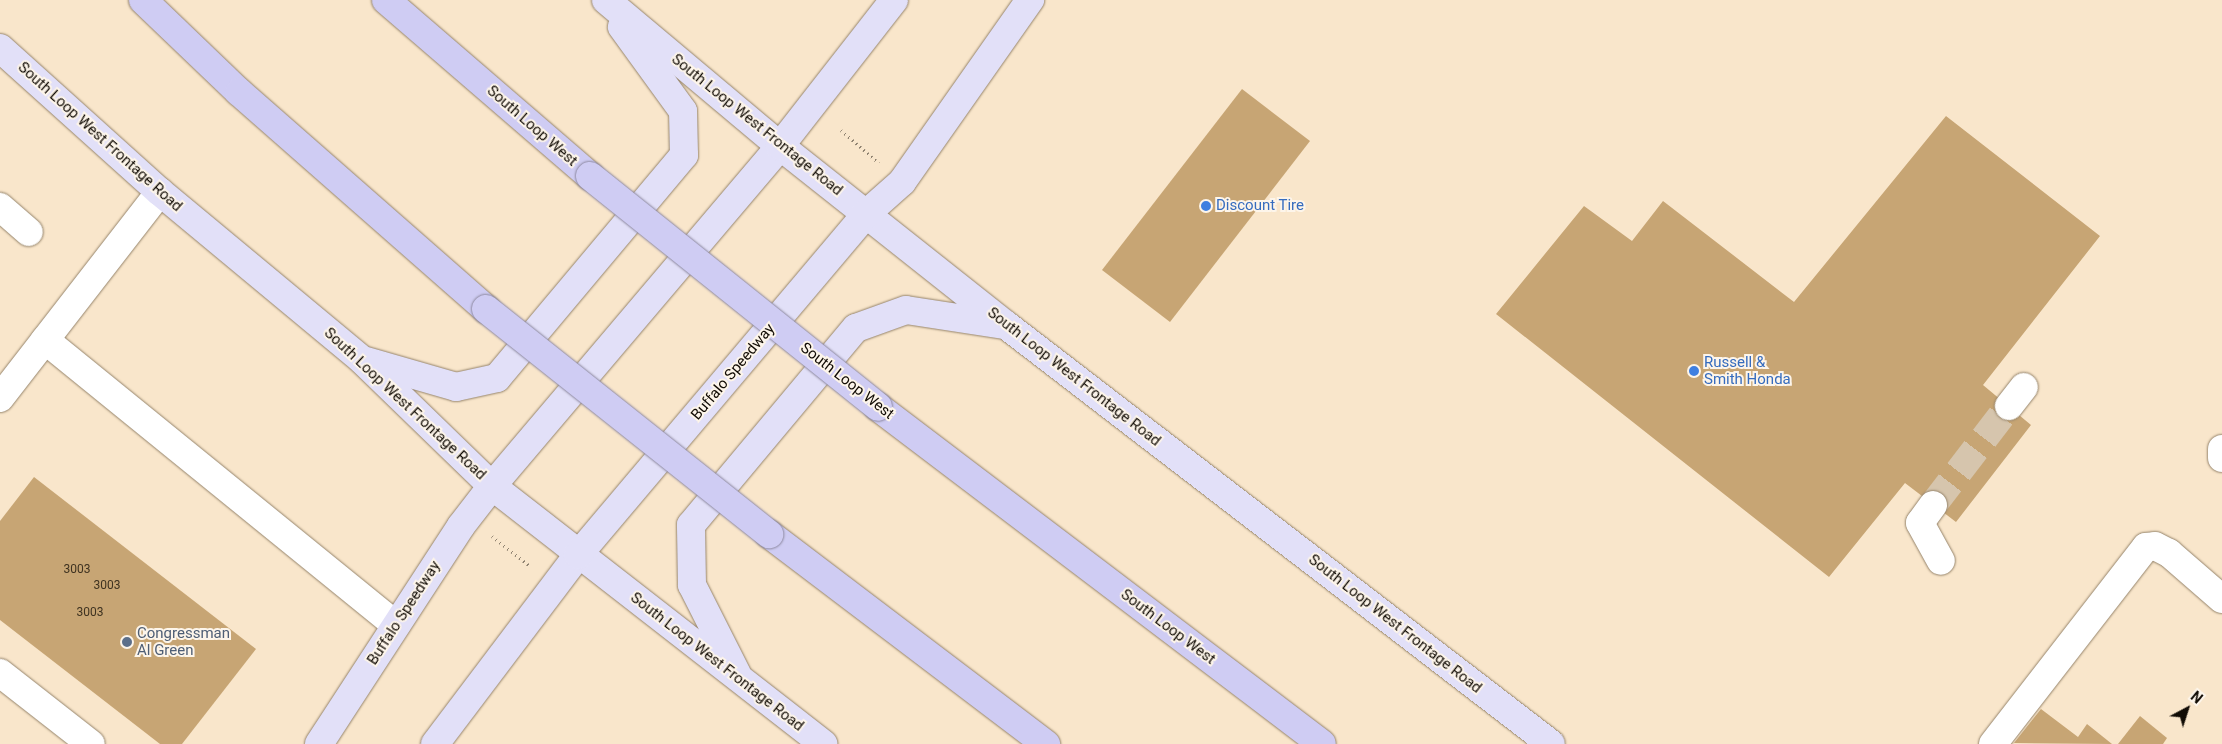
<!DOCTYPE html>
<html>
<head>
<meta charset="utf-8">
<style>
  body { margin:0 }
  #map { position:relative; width:2222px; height:744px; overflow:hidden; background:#f9e6cb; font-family:Roboto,sans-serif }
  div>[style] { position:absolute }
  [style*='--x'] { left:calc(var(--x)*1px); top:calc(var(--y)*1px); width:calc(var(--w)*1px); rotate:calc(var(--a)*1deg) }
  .building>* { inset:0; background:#c7a574 }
  .minor-tunnel>* { height:28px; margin-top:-14px; transform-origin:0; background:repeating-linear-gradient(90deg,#d6c5ad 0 28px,transparent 0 42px) }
  .path>* { height:3px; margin-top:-1.5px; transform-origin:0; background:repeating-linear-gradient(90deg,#8f8270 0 1px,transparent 0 5px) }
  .roads { filter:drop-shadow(0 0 1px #95846b) drop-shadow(0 0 1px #95846b) }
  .minor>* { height:28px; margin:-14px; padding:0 14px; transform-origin:14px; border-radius:14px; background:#fff }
  .major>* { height:28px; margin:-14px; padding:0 14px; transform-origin:14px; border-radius:14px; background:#e2e0f8 }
  .highway>* { height:28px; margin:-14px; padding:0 14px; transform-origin:14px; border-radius:14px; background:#cfccf3 }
  .bridges { filter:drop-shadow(0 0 1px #8c889f) drop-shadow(0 0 1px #8c889f) }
  .highway-bridge>* { height:28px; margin:-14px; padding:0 14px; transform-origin:14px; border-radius:14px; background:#cfccf3 }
  .dots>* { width:14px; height:14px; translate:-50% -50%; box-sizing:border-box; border:2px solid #fdf5ea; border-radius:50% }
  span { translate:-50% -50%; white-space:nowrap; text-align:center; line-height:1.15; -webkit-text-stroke:4px #fdf5ea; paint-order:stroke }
  .number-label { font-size:12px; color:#3e3220 }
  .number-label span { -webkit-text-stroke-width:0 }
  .street-label { font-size:15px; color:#110b04 }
  .shop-label { font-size:15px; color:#366cbe }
  .left { translate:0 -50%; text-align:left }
  .service-label { font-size:15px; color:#4e5e75 }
  .north { position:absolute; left:2162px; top:684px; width:50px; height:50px; -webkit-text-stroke:4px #fdf5ea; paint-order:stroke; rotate:40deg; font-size:14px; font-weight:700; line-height:20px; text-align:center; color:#110b04 }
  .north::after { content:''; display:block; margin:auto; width:18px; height:22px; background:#110b04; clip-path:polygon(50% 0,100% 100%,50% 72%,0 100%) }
</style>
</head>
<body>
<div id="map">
  <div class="building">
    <i style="clip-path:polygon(1242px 89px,1310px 141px,1170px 322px,1102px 270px)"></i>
    <i style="clip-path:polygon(1946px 116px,2100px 236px,1983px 385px,2031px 425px,1956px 522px,1905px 483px,1829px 577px,1496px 314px,1584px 206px,1632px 241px,1663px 201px,1794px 302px)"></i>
    <i style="clip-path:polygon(34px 477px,256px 649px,182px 744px,160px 744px,0 620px,0 521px)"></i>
    <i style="clip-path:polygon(2041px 709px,2078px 737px,2087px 724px,2112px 744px,2014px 743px)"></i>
    <i style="clip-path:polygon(2140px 716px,2167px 738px,2163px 744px,2118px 744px)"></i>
  </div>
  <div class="minor-tunnel">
    <i style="--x:1933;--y:505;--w:125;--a:-52.5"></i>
  </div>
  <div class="path">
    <i style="--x:841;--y:130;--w:50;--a:41"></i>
    <i style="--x:492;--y:536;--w:48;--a:38.3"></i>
  </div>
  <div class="roads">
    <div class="minor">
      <i style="--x:0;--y:207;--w:38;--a:41"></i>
      <i style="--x:45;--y:340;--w:452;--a:39.1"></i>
      <i style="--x:0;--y:398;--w:261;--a:-52.2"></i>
      <i style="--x:2009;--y:406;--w:24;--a:-52"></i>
      <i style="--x:2222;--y:449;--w:9;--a:90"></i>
      <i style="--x:1933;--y:505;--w:22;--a:126"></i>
      <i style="--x:1920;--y:523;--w:43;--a:61.1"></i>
      <i style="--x:0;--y:673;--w:115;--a:38"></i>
      <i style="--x:1993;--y:744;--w:249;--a:-52.2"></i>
      <i style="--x:2146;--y:547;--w:9;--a:-6"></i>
      <i style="--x:2155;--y:546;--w:16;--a:27"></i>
      <i style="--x:2169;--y:553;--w:70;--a:41"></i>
    </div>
    <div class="major">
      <i style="--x:606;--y:0;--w:227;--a:40"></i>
      <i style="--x:780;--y:146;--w:288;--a:38.4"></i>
      <i style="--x:1006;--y:325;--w:687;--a:37.55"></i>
      <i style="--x:0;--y:48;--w:215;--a:42"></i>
      <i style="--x:160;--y:192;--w:263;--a:39.7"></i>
      <i style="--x:362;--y:360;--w:181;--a:44.1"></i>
      <i style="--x:492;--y:486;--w:420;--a:37.9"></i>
      <i style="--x:366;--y:361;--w:94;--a:16.1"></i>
      <i style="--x:456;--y:387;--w:42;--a:-12.4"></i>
      <i style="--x:497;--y:378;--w:291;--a:-50"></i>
      <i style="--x:684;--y:155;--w:44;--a:-91.3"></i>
      <i style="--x:683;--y:111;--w:104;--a:-126"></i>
      <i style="--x:737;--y:674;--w:100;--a:-116.8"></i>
      <i style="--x:692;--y:585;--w:60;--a:-91"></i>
      <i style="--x:691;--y:525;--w:257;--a:-50.1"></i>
      <i style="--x:856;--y:328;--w:53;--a:-19.8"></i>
      <i style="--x:906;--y:310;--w:99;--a:8.7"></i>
      <i style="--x:319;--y:744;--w:260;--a:-56.9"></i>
      <i style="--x:461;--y:526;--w:51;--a:-52.2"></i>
      <i style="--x:492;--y:486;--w:446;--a:-49.7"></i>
      <i style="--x:780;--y:146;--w:185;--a:-52"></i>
      <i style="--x:435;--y:744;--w:237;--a:-52.9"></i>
      <i style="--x:578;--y:555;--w:446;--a:-49.8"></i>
      <i style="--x:866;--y:214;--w:48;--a:-41.6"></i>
      <i style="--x:902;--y:182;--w:223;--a:-54.9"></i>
    </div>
    <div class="highway">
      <i style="--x:143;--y:0;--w:133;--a:43.8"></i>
      <i style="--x:239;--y:92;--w:329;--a:41.3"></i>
      <i style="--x:386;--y:0;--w:269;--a:40.8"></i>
      <i style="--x:878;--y:407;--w:557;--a:37.2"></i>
      <i style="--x:769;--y:534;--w:348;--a:37.2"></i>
    </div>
  </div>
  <div class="bridges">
    <div class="highway-bridge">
      <i style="--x:590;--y:176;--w:369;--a:38.7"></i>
      <i style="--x:486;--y:309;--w:362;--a:38.5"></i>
    </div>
  </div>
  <div class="dots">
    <i style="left:1206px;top:206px;background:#3f7fe0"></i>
    <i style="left:1694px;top:371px;background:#3f7fe0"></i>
    <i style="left:127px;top:642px;background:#5c6f8a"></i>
  </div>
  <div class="number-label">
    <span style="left:77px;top:570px">3003</span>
    <span style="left:107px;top:586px">3003</span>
    <span style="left:90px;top:613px">3003</span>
  </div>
  <div class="street-label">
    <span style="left:757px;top:125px;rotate:39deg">South Loop West Frontage Road</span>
    <span style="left:532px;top:126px;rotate:41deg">South Loop West</span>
    <span style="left:100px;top:137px;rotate:42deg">South Loop West Frontage Road</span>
    <span style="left:733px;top:372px;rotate:-50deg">Buffalo Speedway</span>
    <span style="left:1074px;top:377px;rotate:38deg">South Loop West Frontage Road</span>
    <span style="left:847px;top:381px;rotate:38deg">South Loop West</span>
    <span style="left:405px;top:404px;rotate:43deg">South Loop West Frontage Road</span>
    <span style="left:404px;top:613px;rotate:-57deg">Buffalo Speedway</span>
    <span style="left:1395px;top:624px;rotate:38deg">South Loop West Frontage Road</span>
    <span style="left:1168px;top:627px;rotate:37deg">South Loop West</span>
    <span style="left:717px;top:662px;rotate:38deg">South Loop West Frontage Road</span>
  </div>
  <div class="shop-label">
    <span class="left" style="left:1216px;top:206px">Discount Tire</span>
    <span class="left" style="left:1704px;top:371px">Russell &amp;<br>Smith Honda</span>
  </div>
  <div class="service-label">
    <span class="left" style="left:137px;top:642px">Congressman<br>Al Green</span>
  </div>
  <div class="north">N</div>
</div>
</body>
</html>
